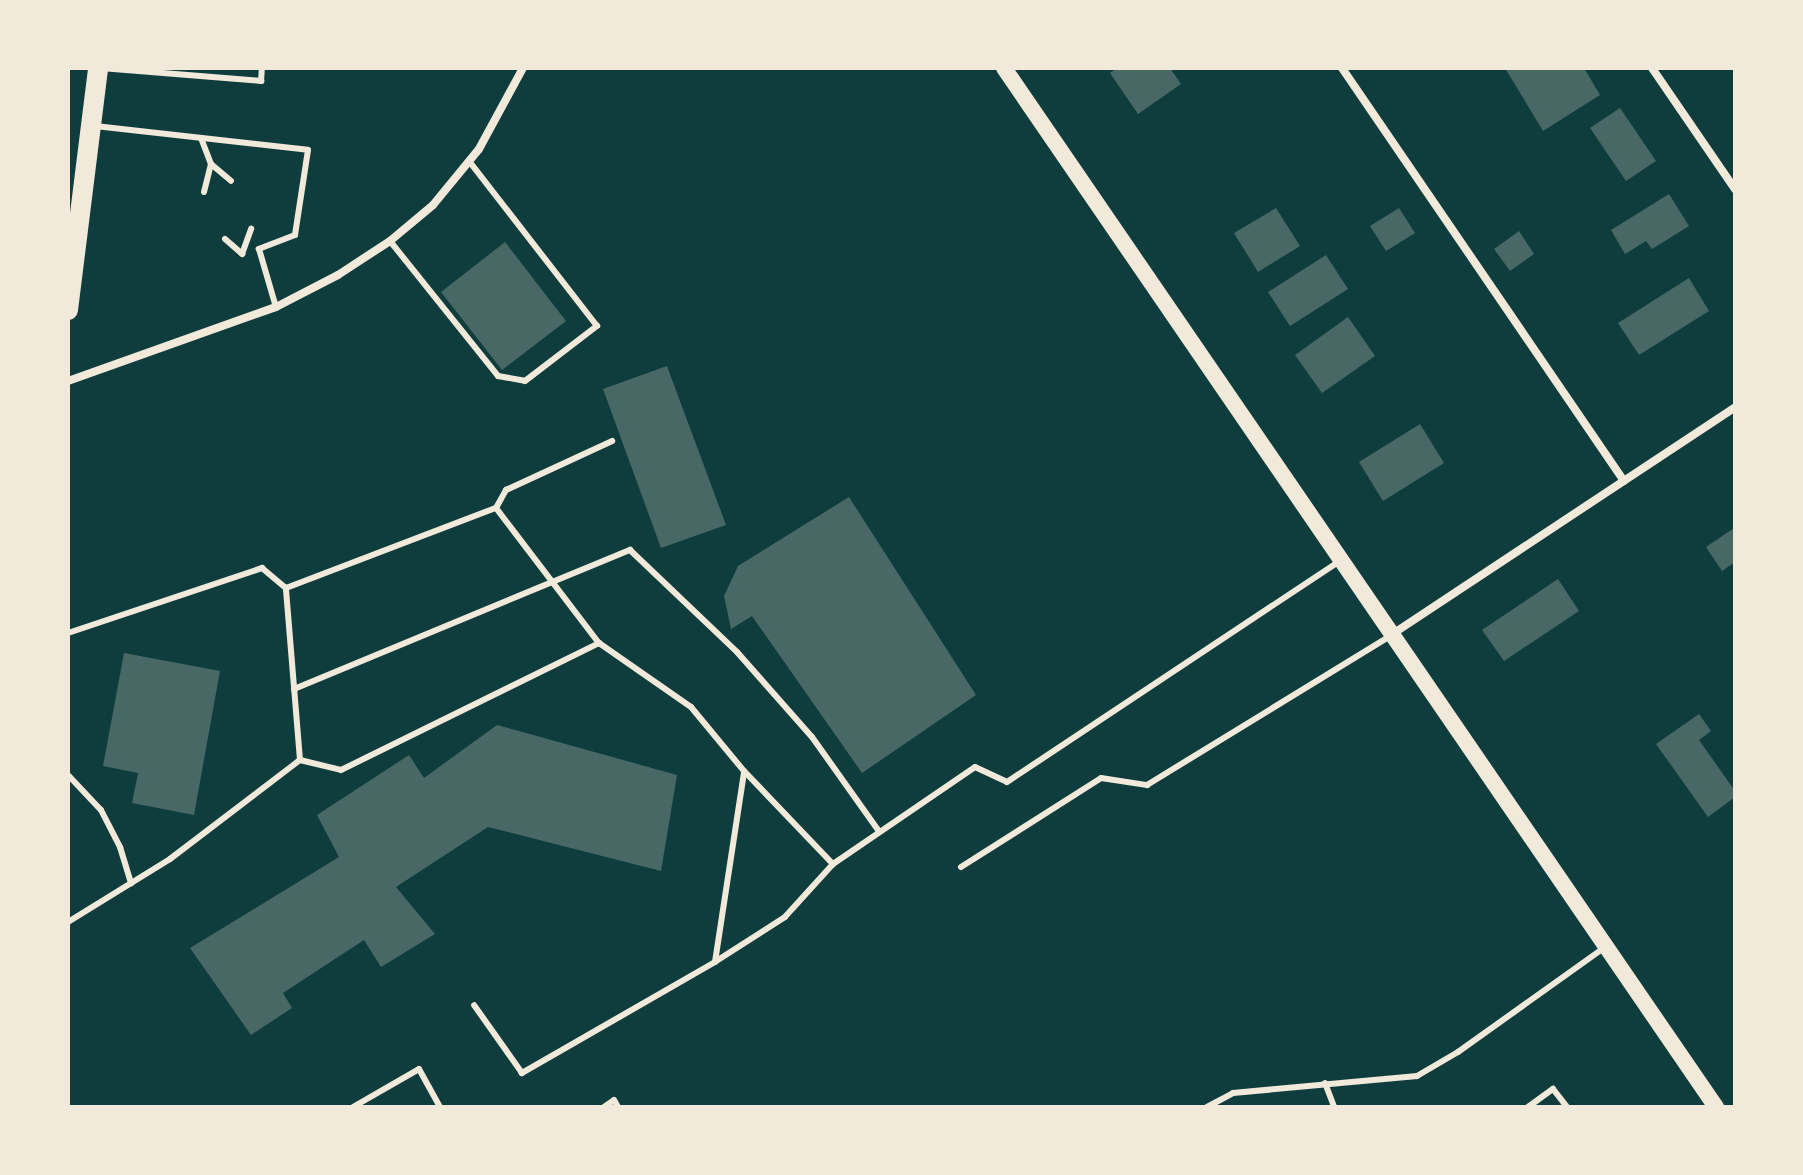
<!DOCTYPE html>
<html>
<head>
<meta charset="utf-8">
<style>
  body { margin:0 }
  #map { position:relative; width:1803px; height:1175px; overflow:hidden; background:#0f3d3e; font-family:"PT Sans Narrow",sans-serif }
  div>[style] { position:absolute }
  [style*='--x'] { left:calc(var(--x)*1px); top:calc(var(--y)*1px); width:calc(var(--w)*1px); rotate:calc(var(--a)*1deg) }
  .building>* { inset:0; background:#486865 }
  .service>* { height:6px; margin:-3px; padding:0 3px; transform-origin:3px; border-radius:3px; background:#f1e9da }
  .minor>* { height:8px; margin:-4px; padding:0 4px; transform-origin:4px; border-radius:4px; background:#f1e9da }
  .secondary>* { height:16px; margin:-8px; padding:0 8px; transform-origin:8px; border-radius:8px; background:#f1e9da }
  .primary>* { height:20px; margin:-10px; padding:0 10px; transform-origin:10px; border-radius:10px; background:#f1e9da }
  span { translate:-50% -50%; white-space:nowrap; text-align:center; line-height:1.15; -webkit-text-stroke:8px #f1e9da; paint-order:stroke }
  .frame { position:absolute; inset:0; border:70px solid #f1e9da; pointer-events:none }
</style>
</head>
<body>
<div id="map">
  <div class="building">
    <i style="clip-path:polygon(1117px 68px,1170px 68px,1181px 84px,1138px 114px,1110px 73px)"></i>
    <i style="clip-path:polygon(1505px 68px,1584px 68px,1600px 95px,1543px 131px)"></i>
    <i style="clip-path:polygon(1620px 108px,1656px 161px,1626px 181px,1590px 128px)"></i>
    <i style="clip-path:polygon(1669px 194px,1689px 226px,1652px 249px,1646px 241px,1625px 254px,1611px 230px)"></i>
    <i style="clip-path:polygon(1276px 208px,1300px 246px,1258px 272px,1234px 233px)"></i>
    <i style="clip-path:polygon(1399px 208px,1415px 233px,1386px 251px,1370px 226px)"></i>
    <i style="clip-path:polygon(1519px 231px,1534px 254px,1510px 271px,1494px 249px)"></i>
    <i style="clip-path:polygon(505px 242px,566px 321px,502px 370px,441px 292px)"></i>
    <i style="clip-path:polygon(1326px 255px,1348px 289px,1290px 326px,1268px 292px)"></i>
    <i style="clip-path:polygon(1689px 278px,1709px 311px,1639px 355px,1618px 323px)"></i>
    <i style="clip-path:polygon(1348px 317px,1375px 356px,1322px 393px,1295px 355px)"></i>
    <i style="clip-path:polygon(667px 366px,726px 525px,661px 548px,603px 389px)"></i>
    <i style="clip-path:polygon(1420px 424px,1444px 463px,1383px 501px,1359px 462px)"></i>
    <i style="clip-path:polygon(849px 497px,976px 695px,862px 773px,752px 616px,731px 629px,724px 596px,738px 566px)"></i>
    <i style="clip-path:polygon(1734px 528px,1735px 562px,1722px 571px,1706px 547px)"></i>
    <i style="clip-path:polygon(1558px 579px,1579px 611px,1504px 661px,1482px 630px)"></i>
    <i style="clip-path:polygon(124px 653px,220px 671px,194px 815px,132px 803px,138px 773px,103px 766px)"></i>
    <i style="clip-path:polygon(1699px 714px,1711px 731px,1699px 740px,1735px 791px,1735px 797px,1708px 817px,1656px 744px)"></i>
    <i style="clip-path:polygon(497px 725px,677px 775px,661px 871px,488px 827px,396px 887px,435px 934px,381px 967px,364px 940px,283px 993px,292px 1008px,251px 1035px,190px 948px,339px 857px,317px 815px,409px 755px,424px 778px)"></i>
  </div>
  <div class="service">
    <i style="--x:101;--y:68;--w:161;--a:4.6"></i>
    <i style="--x:261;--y:81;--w:13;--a:-86"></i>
    <i style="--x:95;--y:126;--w:214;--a:6.4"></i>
    <i style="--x:308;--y:150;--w:86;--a:98.7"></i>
    <i style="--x:295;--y:235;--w:39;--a:159"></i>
    <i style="--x:259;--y:249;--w:60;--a:73.7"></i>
    <i style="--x:201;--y:138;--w:28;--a:69"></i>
    <i style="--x:211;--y:164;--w:26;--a:40"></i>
    <i style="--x:204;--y:192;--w:29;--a:-76"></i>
    <i style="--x:225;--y:239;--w:23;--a:41"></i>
    <i style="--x:390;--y:241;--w:173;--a:51.3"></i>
    <i style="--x:498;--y:376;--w:27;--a:10"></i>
    <i style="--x:525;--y:381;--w:91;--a:-37.4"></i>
    <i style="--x:597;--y:326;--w:209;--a:-127.8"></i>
    <i style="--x:242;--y:254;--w:27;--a:-70"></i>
    <i style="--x:496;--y:508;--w:21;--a:-61"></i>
    <i style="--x:506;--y:490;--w:117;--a:-24.8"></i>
    <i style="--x:68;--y:633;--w:205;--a:-18.5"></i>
    <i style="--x:262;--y:568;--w:31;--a:40"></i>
    <i style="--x:294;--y:689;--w:364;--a:-22.5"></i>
    <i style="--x:630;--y:550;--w:148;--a:43.6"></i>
    <i style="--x:737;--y:652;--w:113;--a:48.6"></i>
    <i style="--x:812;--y:737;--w:114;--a:54.6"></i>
    <i style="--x:300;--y:760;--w:42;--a:13.7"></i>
    <i style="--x:341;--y:770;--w:288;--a:-26.2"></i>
    <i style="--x:68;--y:775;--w:48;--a:46.7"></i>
    <i style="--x:101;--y:810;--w:42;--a:62.8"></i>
    <i style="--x:120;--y:847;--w:38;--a:73"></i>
    <i style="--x:833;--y:864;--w:172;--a:-34.3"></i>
    <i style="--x:975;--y:767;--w:35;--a:25"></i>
    <i style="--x:1007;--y:782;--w:400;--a:-33.6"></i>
    <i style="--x:961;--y:867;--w:166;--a:-32.4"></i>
    <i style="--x:1101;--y:778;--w:47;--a:8.7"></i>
    <i style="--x:1147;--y:785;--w:285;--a:-31.5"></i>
    <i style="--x:68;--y:922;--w:120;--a:-31.7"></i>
    <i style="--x:170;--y:859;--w:163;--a:-37.3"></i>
    <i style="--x:300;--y:760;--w:173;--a:-94.7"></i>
    <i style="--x:286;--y:588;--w:225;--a:-20.9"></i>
    <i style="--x:496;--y:508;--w:170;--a:52.7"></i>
    <i style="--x:599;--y:643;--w:112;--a:34.8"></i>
    <i style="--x:691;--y:707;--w:83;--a:50.4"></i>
    <i style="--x:744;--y:771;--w:129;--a:46.3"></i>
    <i style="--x:833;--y:864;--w:72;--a:132.2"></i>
    <i style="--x:785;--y:917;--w:83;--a:147.3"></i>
    <i style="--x:715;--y:962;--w:223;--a:150.1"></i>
    <i style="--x:522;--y:1073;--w:83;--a:-125.2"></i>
    <i style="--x:715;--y:962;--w:192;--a:-81.3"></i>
    <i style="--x:1325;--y:1083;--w:26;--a:69"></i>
    <i style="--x:353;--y:1107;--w:76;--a:-29.9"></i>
    <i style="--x:419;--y:1069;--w:43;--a:61.1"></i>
    <i style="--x:604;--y:1107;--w:12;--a:-35"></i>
    <i style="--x:614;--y:1100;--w:8;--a:60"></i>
    <i style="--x:1207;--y:1107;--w:30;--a:-28"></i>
    <i style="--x:1233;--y:1093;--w:185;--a:-5.3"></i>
    <i style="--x:1417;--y:1076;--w:48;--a:-30.3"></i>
    <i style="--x:1458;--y:1052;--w:181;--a:-35.5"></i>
    <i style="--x:1528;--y:1107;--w:31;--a:-36"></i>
    <i style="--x:1553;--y:1089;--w:23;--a:52"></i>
  </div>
  <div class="minor">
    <i style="--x:1342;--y:68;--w:500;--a:55.67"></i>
    <i style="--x:1652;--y:68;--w:147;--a:55.6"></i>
    <i style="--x:68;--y:381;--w:221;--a:-19.6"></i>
    <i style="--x:276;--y:307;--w:70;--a:-27.3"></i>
    <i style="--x:338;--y:275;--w:62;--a:-33.2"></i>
    <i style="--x:390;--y:241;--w:56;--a:-39.9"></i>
    <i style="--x:433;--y:205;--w:72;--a:-50.6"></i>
    <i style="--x:479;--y:149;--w:92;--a:-61.5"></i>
    <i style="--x:1391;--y:635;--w:413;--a:-33.5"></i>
  </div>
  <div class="secondary">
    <i style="--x:1004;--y:68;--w:1260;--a:55.58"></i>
  </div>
  <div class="primary">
    <i style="--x:68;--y:310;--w:244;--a:-82.9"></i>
  </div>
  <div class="frame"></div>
</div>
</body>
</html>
